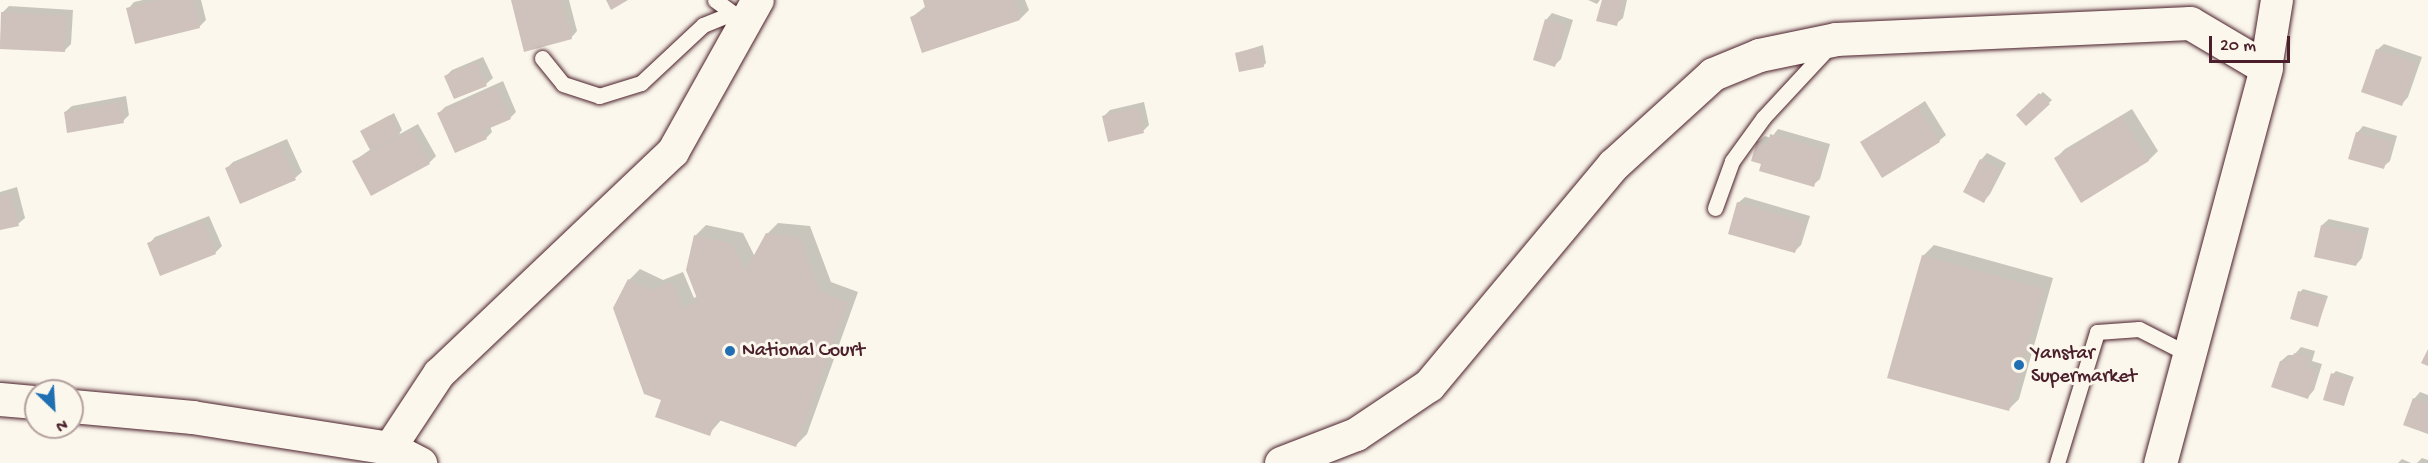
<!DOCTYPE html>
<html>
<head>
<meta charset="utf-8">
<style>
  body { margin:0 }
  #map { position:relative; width:2428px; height:463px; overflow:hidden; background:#fbf7ec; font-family:"Gochi Hand",sans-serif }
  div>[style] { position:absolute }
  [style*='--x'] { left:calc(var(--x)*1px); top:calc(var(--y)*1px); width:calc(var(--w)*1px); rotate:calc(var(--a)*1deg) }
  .shadow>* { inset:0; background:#0003 }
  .building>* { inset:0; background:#cfc2bc }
  .roads { filter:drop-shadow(0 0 2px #4a1f2b) drop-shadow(0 0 2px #4a1f2b) }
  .lane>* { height:15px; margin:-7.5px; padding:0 7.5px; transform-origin:7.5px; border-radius:7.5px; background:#fbf7ec }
  .street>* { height:32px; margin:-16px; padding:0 16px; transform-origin:16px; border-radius:16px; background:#fbf7ec }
  .secondary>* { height:33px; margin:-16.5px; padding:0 16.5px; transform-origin:16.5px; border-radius:16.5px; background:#fbf7ec }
  .dots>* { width:16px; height:16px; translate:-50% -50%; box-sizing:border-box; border:3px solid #fbf7ec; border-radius:50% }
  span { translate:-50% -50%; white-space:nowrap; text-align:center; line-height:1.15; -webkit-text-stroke:6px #fbf7ec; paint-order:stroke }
  .poi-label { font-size:20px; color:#4a1f2b }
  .left { translate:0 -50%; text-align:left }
  .north { position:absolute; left:24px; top:379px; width:60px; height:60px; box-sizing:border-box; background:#fbf7ec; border:2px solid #b4a19f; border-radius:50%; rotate:155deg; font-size:16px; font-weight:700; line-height:24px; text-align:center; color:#4a1f2b }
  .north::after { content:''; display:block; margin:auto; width:21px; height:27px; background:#1f6fb2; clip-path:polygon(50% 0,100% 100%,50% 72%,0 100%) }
  .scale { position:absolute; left:2209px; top:36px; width:81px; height:27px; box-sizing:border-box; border:3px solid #4a1f2b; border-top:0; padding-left:8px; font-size:18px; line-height:21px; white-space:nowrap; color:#4a1f2b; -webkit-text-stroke:4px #fbf7ec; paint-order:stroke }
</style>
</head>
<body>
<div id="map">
  <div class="shadow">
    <i style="clip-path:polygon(143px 0,201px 0,206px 20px,199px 27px,128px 9px,134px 2px)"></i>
    <i style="clip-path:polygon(512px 0,569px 0,577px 31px,571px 38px)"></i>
    <i style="clip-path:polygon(924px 0,1025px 0,1029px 10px,1020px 19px,912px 17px,926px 6px)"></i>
    <i style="clip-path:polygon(1588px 0,1600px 0,1597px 4px)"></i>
    <i style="clip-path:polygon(1603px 0,1627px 0,1623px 18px,1616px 24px)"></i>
    <i style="clip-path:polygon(9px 6px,73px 10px,71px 44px,64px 51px,0 47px,2px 13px)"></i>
    <i style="clip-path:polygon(1552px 13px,1573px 20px,1561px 59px,1555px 65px,1546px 20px)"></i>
    <i style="clip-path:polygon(2384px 44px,2422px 57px,2408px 97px,2402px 104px,2377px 50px)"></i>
    <i style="clip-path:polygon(1263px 45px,1266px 63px,1263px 66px,1237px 53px)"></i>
    <i style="clip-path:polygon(483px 57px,493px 78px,486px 84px,446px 76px,452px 70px)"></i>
    <i style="clip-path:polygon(503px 81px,516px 112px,510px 118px,490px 126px,492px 132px,486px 138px,439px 113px,445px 107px)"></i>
    <i style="clip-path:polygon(2043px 92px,2052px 100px,2026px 124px,2018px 115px)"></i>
    <i style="clip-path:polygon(126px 96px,129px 115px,123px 121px,65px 112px,72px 106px)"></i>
    <i style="clip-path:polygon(1925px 101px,1946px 135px,1939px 141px,1862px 142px)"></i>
    <i style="clip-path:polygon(1144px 102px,1149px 125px,1143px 131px,1104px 116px,1110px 110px)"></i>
    <i style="clip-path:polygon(2132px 109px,2158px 151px,2149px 160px,2082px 201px,2056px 158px,2065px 149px)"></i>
    <i style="clip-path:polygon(394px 113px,402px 130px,398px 135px,418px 124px,436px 156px,429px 163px,354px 161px,371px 149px,362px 132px)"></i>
    <i style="clip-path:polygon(2363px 126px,2397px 136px,2390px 161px,2383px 167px,2357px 133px)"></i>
    <i style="clip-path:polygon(1778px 129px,1830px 144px,1820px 179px,1813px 185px,1763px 163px,1758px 142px,1765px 136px,1771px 138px)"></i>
    <i style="clip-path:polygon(287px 139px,302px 172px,295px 178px,227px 168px,233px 162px)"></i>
    <i style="clip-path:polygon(1987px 153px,2006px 163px,1990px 194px,1984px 201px,1981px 160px)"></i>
    <i style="clip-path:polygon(17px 187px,25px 218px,18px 224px,0 229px,0 192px)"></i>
    <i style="clip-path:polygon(1745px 197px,1810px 216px,1801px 245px,1794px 252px,1738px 203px)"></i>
    <i style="clip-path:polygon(209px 216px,222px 246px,215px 253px,149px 244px,155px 237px)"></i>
    <i style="clip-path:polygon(2329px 219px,2369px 228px,2362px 258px,2356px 265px,2322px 225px)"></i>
    <i style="clip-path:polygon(778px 223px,810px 226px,831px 282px,858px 292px,807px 434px,796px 445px,722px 419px,709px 434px,663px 399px,629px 280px,640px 269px,663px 280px,683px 272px,694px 298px,698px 296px,695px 236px,706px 225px,743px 233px,755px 257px,767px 234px)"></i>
    <i style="clip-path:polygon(1934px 245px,2053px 278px,2019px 399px,2008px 410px,1923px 256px)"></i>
    <i style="clip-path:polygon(2303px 289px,2328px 296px,2318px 325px,2300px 292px)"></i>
    <i style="clip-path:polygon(2301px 347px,2315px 351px,2312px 361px,2322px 364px,2314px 390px,2308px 397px,2281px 361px,2288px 355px,2294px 355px)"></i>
    <i style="clip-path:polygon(2336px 371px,2354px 377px,2343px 405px,2333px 374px)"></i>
    <i style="clip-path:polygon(2420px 392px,2428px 395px,2428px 432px,2414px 399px)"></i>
    <i style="clip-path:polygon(2422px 458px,2428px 460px,2428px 463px,2417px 463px)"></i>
    <i style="clip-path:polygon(2402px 459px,2411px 463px,2398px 463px)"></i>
  </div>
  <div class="building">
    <i style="clip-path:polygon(159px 0,193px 0,200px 28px,135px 44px,126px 8px)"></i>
    <i style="clip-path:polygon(511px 0,562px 0,572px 39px,524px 52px)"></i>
    <i style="clip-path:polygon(606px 0,628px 0,611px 10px)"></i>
    <i style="clip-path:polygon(923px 0,1014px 0,1020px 20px,922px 53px,910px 17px,926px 11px)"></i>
    <i style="clip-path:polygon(1602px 0,1623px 0,1617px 26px,1596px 21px)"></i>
    <i style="clip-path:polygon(1px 12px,67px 16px,65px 52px,0 49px)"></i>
    <i style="clip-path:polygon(1545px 19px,1567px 26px,1555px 67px,1533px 60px)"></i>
    <i style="clip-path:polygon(1260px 47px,1264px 67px,1239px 72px,1235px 53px)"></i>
    <i style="clip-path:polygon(2376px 49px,2417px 63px,2402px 106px,2361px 92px)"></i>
    <i style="clip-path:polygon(477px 62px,487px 86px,454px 99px,444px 76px)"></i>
    <i style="clip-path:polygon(496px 87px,511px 119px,483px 131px,487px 139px,455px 153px,437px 113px)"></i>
    <i style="clip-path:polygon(2039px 93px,2050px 104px,2026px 126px,2016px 115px)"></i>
    <i style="clip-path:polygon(120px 102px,124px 123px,67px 133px,64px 112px)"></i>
    <i style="clip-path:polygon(1918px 106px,1940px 142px,1882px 178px,1860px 142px)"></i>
    <i style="clip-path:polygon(1137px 107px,1144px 133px,1108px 142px,1102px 116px)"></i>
    <i style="clip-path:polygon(390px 115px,400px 134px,370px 150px,360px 131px)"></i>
    <i style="clip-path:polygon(2122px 116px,2149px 161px,2081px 203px,2054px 158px)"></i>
    <i style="clip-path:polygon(412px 130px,430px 164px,371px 196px,352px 161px)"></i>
    <i style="clip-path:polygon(2356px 132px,2392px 142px,2384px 169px,2348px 159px)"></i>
    <i style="clip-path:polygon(1770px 134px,1825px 150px,1814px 187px,1759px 171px,1761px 164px,1751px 161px,1757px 141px,1768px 145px)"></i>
    <i style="clip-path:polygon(280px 144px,296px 180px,240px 204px,225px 168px)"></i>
    <i style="clip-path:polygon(1980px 159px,2000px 169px,1984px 203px,1963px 192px)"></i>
    <i style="clip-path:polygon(11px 193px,19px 226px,0 230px,0 196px)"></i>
    <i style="clip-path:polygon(1737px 202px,1804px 222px,1795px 253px,1728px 234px)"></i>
    <i style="clip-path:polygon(203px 221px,216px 254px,160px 276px,147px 243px)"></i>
    <i style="clip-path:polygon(2321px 225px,2364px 234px,2356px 266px,2314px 257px)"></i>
    <i style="clip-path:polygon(766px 233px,800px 237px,820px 292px,848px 302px,796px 447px,716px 419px,710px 436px,655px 417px,661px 400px,644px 394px,613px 308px,628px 279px,651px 290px,672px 282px,683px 308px,698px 301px,686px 270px,694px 235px,732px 244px,746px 270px)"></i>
    <i style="clip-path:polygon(1922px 255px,2044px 289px,2009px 411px,1887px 378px)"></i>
    <i style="clip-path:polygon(2298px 291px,2326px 299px,2318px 327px,2290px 319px)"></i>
    <i style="clip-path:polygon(2428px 349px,2428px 366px,2421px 363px)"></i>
    <i style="clip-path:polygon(2294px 353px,2310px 357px,2307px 367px,2317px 371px,2308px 399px,2271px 387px,2280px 361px,2291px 361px)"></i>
    <i style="clip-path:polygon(2331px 373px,2352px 380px,2344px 406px,2323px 400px)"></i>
    <i style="clip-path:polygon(2413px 398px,2428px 403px,2428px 434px,2403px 425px)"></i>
  </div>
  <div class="roads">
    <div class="lane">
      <i style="--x:715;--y:0;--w:29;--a:36"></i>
      <i style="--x:542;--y:58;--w:33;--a:51"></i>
      <i style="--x:563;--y:84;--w:38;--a:18"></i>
      <i style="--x:599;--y:96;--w:44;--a:-17.2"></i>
      <i style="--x:641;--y:83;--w:85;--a:-43.1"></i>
      <i style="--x:703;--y:25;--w:31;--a:-22"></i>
      <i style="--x:1715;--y:208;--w:50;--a:-70.1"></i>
      <i style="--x:1732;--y:161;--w:53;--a:-54.2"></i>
      <i style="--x:1763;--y:118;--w:98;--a:-47.1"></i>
      <i style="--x:2057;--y:463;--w:137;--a:-73"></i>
      <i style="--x:2097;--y:332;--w:42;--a:-4.1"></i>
      <i style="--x:2139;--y:329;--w:55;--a:27"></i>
    </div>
    <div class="street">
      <i style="--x:2266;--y:68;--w:69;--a:-80.8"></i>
      <i style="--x:390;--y:448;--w:89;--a:-56.5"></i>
      <i style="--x:439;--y:374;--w:323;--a:-43.5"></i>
      <i style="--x:673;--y:152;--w:174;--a:-60.8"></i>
    </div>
    <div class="secondary">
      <i style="--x:0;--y:399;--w:36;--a:5"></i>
      <i style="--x:72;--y:406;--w:121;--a:5.2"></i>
      <i style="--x:192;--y:417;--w:200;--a:8.9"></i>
      <i style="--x:390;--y:448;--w:34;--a:27"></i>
      <i style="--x:1281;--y:463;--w:80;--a:-21.1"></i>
      <i style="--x:1356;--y:434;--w:88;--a:-33.9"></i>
      <i style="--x:1429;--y:385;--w:287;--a:-50.1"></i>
      <i style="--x:1613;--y:165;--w:135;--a:-42.3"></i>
      <i style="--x:1713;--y:74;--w:50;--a:-22.4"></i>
      <i style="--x:1759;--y:55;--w:79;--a:-11.7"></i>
      <i style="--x:1836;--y:39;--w:354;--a:-2.6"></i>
      <i style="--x:2190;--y:23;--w:88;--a:30.6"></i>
      <i style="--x:2266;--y:68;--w:409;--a:105"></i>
    </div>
  </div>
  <div class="dots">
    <i style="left:730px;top:351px;background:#1f6fb2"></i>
    <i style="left:2019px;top:365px;background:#1f6fb2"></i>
  </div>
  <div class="poi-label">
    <span class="left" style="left:742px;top:351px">National Court</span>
    <span class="left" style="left:2031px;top:366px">Yanstar<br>Supermarket</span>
  </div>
  <div class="north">N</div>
  <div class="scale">20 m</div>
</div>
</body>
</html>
